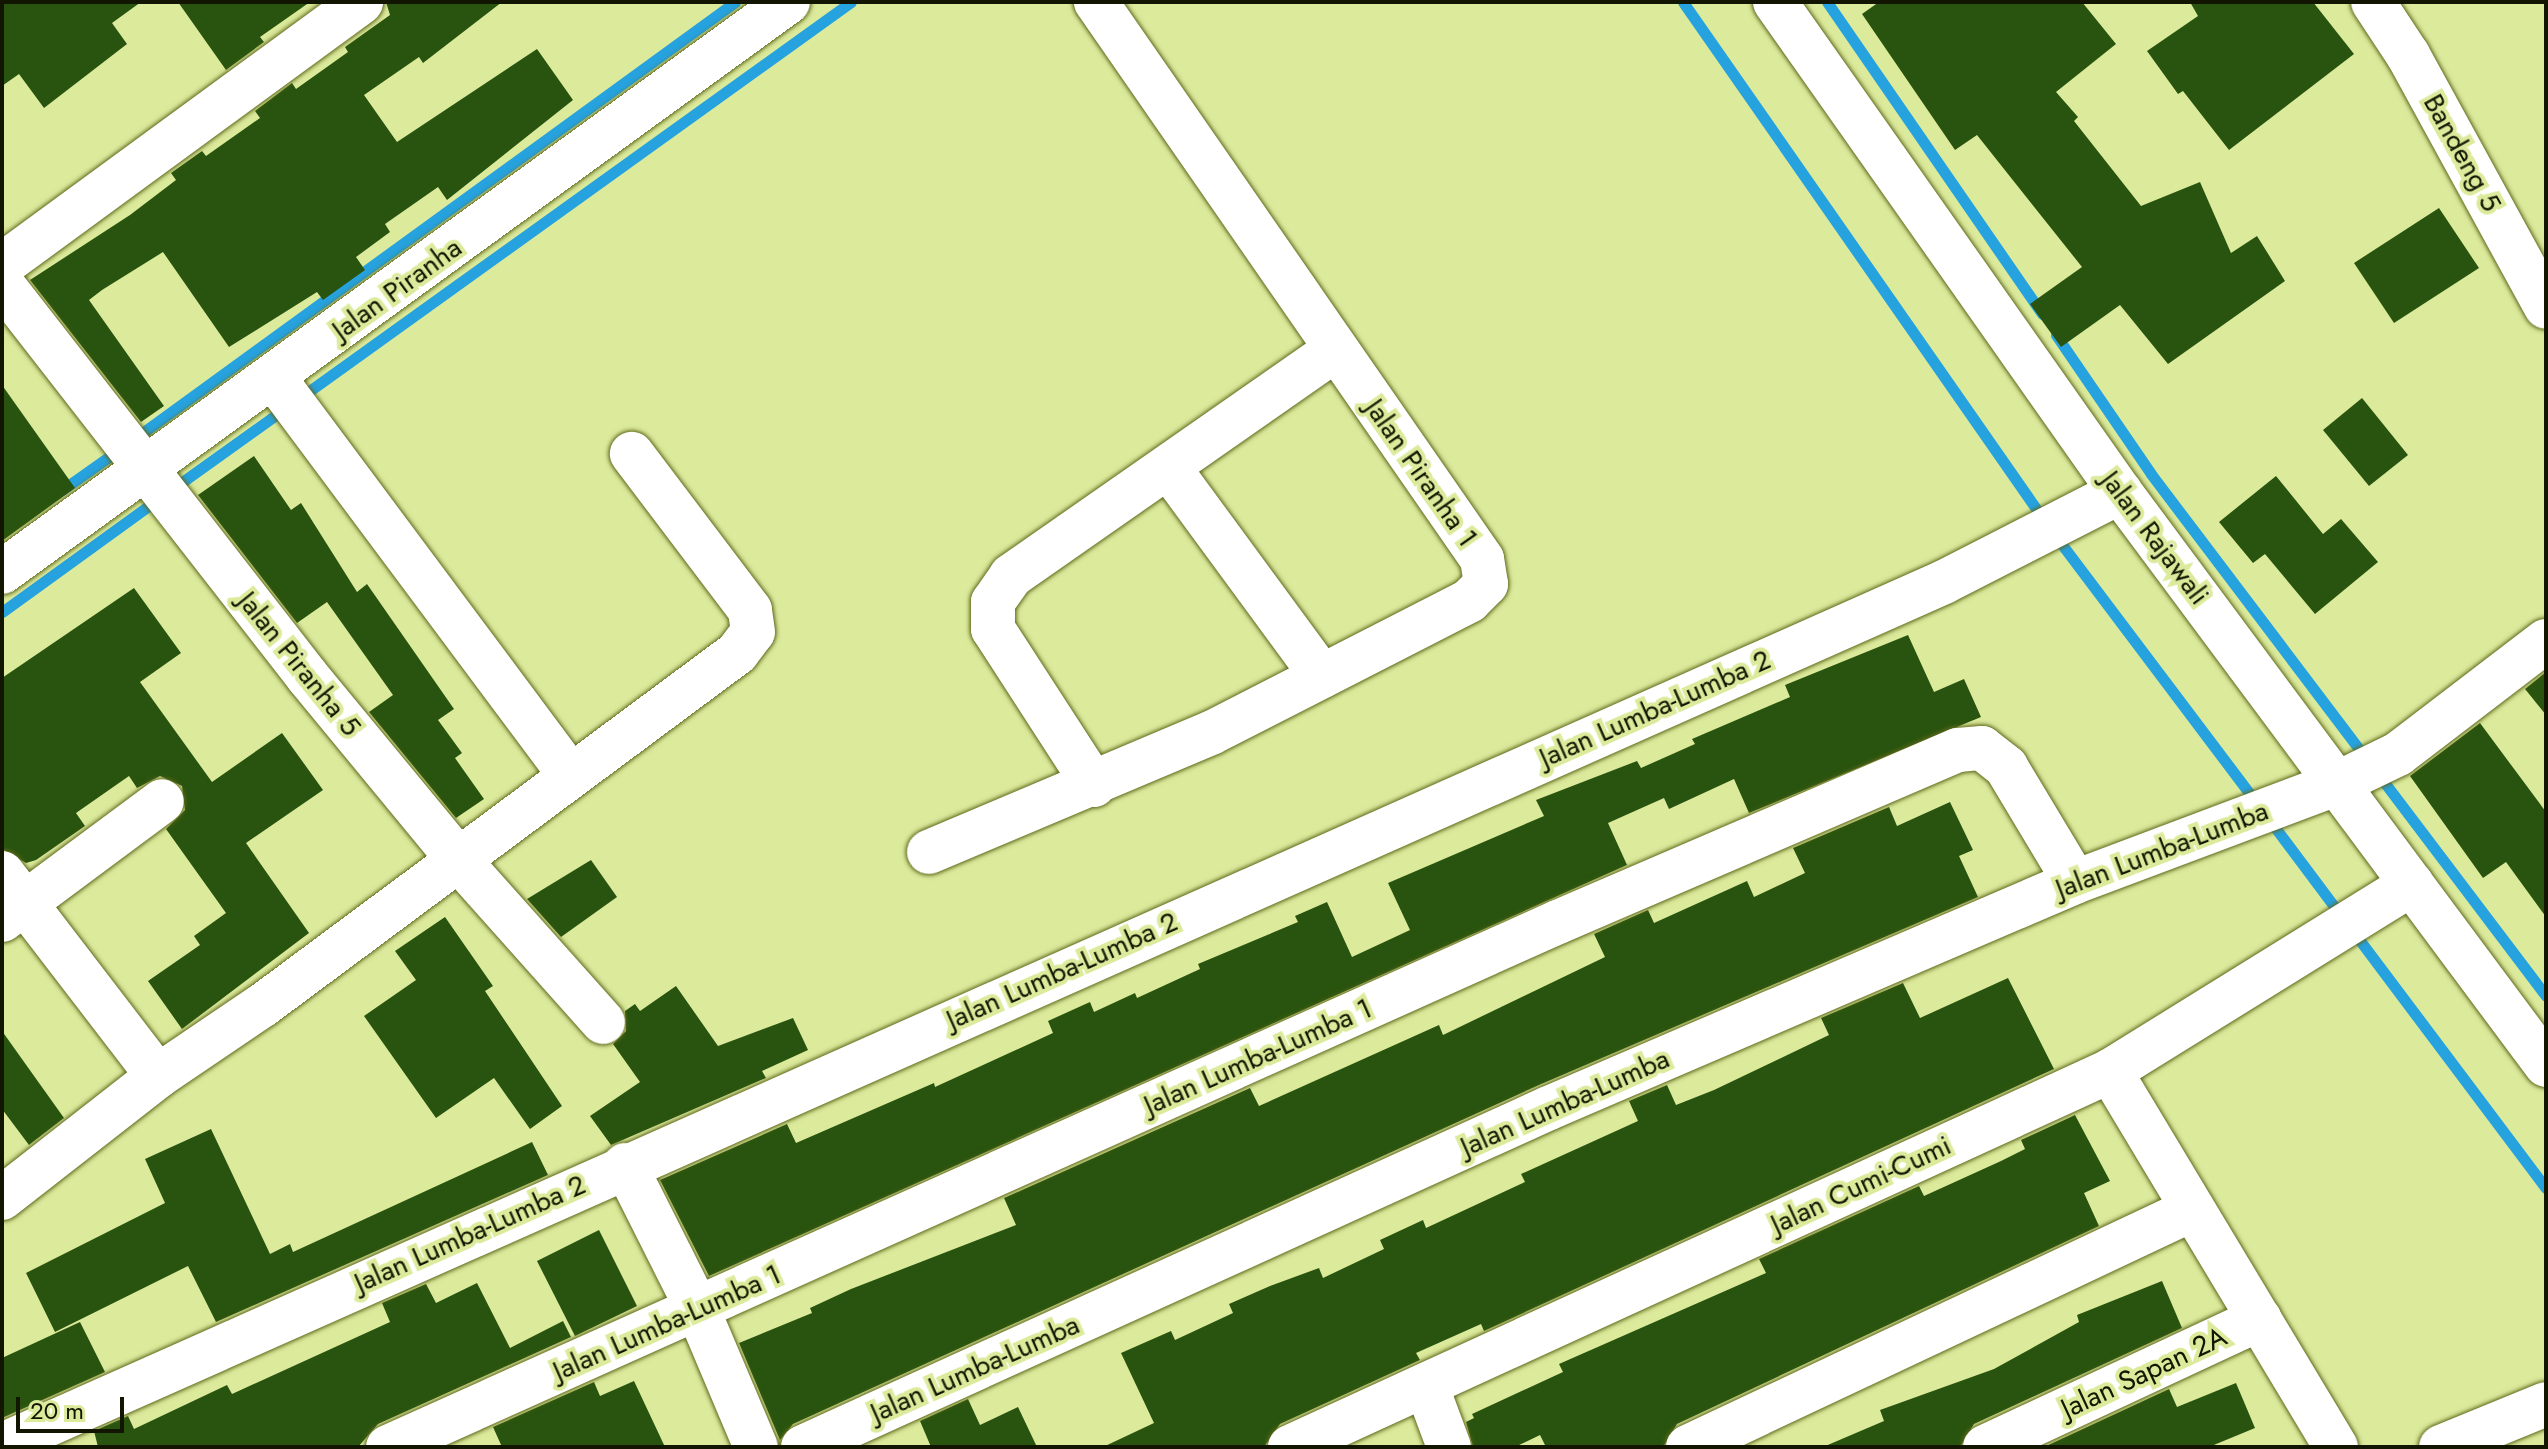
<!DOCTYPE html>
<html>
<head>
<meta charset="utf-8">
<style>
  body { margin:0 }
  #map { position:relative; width:2548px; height:1449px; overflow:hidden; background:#dcea9c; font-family:Jost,sans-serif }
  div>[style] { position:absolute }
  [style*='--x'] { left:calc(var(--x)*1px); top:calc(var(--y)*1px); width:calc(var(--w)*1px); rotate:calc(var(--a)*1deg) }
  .stream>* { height:11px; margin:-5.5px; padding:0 5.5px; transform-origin:5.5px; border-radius:5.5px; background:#26a2df }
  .building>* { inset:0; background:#29540f }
  .roads { filter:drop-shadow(0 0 2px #5f691b) drop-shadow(0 0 2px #5f691b) }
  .minor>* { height:44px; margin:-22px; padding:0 22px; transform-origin:22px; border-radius:22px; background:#fff }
  .major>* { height:44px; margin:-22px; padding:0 22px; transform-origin:22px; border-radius:22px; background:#fff }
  span { translate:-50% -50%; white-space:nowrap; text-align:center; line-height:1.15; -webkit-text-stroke:8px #dcea9c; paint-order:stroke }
  .street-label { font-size:28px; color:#121500 }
  .frame { position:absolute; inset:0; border:4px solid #121500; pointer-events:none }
  .scale { position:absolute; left:16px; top:1397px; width:108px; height:36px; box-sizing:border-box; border:4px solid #121500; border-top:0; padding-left:10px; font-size:24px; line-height:28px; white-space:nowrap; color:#121500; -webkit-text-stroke:6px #dcea9c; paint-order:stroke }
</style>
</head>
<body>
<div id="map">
  <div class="stream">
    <i style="--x:1683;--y:2;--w:631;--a:55.13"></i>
    <i style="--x:1827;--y:2;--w:379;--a:55.4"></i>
    <i style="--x:2056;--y:335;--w:168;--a:55.6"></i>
    <i style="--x:2151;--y:474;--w:358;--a:52.9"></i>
    <i style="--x:301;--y:397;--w:677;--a:-35.69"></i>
    <i style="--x:134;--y:439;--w:743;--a:-36.02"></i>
    <i style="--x:62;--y:490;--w:71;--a:-35.3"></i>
    <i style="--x:171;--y:490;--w:143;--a:-35.6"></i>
    <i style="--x:2054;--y:534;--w:339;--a:53"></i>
    <i style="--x:2;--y:612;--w:191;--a:-35.9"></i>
    <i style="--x:2378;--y:774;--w:278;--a:52.9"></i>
    <i style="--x:2268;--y:818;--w:124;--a:53.2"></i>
    <i style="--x:2352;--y:930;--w:323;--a:53.1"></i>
  </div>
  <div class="building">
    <i style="clip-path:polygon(2px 2px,141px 2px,112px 23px,127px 44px,44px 108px,19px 74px,2px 86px)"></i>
    <i style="clip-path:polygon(178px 2px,310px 2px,260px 37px,264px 42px,226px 70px)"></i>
    <i style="clip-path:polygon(386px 2px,502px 2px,423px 63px,419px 57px,364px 95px,397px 142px,537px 49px,573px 100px,447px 200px,438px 187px,385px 224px,390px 232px,356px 257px,365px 270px,323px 300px,317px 292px,229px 347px,163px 252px,102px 290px,89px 300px,164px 406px,141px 422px,30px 280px,130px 215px,176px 180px,171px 173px,202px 151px,206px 156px,260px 118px,255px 111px,292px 83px,296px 89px,348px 52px,345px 47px,390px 15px)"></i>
    <i style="clip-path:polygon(1879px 2px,2082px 2px,2116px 44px,2056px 92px,2078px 117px,2074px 121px,2141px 206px,2200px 182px,2231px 253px,2257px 236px,2285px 281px,2168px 364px,2120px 305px,2061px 347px,2030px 304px,2082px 267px,1977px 135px,1955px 150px,1862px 14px)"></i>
    <i style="clip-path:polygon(2190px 2px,2313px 2px,2354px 54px,2229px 150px,2183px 91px,2178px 94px,2147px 51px,2198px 16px)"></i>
    <i style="clip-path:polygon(2439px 208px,2479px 268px,2394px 323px,2354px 263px)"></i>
    <i style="clip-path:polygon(2px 385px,75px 488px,2px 541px)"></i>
    <i style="clip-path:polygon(2362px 398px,2408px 455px,2369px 486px,2323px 430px)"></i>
    <i style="clip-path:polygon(254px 456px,291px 510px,301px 503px,357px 592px,367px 584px,454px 709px,438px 720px,462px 753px,455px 758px,484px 799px,456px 818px,369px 712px,393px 695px,327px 602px,297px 623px,198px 495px)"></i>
    <i style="clip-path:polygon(2276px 476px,2323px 534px,2341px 519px,2378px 562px,2315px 614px,2265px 554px,2253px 563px,2219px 522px)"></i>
    <i style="clip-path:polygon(134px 588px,181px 653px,140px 682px,212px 782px,282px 733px,323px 790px,246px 843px,309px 933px,182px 1029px,148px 981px,200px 945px,194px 936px,226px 913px,166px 829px,185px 810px,182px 786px,160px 776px,137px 788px,129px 776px,76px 813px,85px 826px,36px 860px,26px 863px,2px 849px,2px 678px)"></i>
    <i style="clip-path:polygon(1908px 635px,1934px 692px,1964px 679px,1981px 717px,1749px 813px,1734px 779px,1669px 809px,1664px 798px,1608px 823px,1627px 865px,709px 1276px,660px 1180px,787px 1124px,796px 1143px,934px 1083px,935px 1087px,1053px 1033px,1048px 1021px,1090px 1002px,1094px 1012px,1135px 993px,1137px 998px,1200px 969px,1198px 964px,1298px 922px,1295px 916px,1327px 902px,1352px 957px,1410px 930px,1388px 883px,1544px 816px,1536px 800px,1637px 761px,1641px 768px,1695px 744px,1692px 739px,1790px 697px,1785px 685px)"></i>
    <i style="clip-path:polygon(2546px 672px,2546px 715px,2525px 689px)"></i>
    <i style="clip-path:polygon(2480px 723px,2546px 812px,2546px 917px,2506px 862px,2483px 878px,2410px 776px)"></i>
    <i style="clip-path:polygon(1950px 802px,1973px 850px,1959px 856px,1978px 897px,1539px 1085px,793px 1424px,780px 1440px,739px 1343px,812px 1313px,810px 1308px,851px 1289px,1016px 1225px,1004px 1198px,1250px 1088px,1259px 1106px,1439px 1025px,1443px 1035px,1605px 957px,1594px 934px,1648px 910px,1654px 923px,1747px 881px,1754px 897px,1805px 873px,1793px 848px,1889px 807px,1897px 826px)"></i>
    <i style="clip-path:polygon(591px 860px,617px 897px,561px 937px,527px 899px)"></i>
    <i style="clip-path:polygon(445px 917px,493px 986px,485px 991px,562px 1106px,530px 1129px,494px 1078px,436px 1118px,364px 1016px,416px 980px,395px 951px)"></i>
    <i style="clip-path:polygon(2008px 978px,2054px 1069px,1484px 1331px,1481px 1324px,1416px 1353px,1420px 1360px,1280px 1424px,1264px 1447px,1103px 1447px,1154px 1423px,1121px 1353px,1171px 1331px,1175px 1340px,1233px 1313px,1229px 1304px,1270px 1286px,1319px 1268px,1323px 1278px,1384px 1249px,1380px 1240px,1423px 1220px,1426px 1228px,1525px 1182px,1521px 1174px,1638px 1121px,1629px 1101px,1667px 1085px,1676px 1105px,1714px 1090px,1829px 1035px,1821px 1018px,1903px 983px,1920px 1018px)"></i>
    <i style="clip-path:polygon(676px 986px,718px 1046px,793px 1018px,808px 1050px,762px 1071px,766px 1078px,611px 1145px,590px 1116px,640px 1082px,613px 1044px,626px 1031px,625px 1011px,635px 1004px,640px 1011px)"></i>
    <i style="clip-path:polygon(2px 1031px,64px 1118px,29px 1145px,2px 1109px)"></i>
    <i style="clip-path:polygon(2075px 1115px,2110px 1181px,2084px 1193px,2099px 1226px,1677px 1424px,1663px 1447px,1546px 1447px,1540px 1435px,1515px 1447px,1473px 1447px,1466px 1422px,1474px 1418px,1472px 1414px,1563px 1372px,1559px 1364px,1766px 1273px,1759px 1259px,1919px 1186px,1924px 1196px,2001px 1161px,2025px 1149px,2021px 1140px)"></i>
    <i style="clip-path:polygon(211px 1129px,270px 1254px,290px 1244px,293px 1252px,532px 1142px,548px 1175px,216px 1322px,188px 1266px,55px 1332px,26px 1273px,165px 1203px,145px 1159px)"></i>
    <i style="clip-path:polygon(599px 1230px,637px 1306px,575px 1336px,537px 1261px)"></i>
    <i style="clip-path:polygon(2162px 1281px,2182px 1328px,1974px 1424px,1960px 1447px,1823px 1447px,1884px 1421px,1880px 1410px,1994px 1369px,2079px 1322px,2077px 1315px)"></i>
    <i style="clip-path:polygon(477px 1283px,510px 1348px,563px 1321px,571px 1337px,378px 1424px,358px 1447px,98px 1447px,94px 1431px,128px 1416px,134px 1429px,227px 1385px,232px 1394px,390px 1322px,382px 1303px,426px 1284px,436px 1303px)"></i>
    <i style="clip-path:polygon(80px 1322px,105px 1372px,2px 1418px,2px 1358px)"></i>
    <i style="clip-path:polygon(634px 1381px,665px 1447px,502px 1447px,493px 1427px,594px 1382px,600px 1396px)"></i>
    <i style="clip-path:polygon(2236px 1383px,2255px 1428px,2209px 1447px,2044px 1447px,2169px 1389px,2177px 1407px)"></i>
    <i style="clip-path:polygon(968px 1399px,980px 1425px,1018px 1407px,1037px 1447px,931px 1447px,920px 1421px)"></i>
  </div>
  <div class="roads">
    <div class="minor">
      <i style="--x:2373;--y:2;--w:64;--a:56.6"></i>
      <i style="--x:2408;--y:55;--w:287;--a:61.3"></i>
      <i style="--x:2;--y:265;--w:445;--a:-36.2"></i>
      <i style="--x:2;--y:284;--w:497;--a:52.1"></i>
      <i style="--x:307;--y:676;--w:234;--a:50.5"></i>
      <i style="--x:456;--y:857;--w:221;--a:48.3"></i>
      <i style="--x:274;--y:378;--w:495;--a:53.3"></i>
      <i style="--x:1169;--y:468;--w:258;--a:53.7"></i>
      <i style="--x:2;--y:572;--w:971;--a:-35.95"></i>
      <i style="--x:1094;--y:785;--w:186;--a:-122.9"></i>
      <i style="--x:993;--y:629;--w:27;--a:-90"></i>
      <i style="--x:993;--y:602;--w:32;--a:-55"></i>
      <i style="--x:1011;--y:576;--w:394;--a:-34.9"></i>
      <i style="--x:929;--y:852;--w:306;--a:-22.9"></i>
      <i style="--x:1211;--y:733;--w:290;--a:-27.1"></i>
      <i style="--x:1469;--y:601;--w:24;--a:-45"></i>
      <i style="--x:1486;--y:584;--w:25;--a:-99"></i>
      <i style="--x:1482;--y:559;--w:678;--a:-124.72"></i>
      <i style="--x:2;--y:873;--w:256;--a:52.5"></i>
      <i style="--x:158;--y:1076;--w:127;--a:-34.1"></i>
      <i style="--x:263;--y:1005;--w:590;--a:-36.6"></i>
      <i style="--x:737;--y:653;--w:26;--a:-53"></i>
      <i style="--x:753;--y:632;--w:22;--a:-98"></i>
      <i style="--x:750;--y:610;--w:196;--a:-127.1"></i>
      <i style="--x:2;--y:920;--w:199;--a:-36.6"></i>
      <i style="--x:2110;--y:1071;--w:439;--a:59"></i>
      <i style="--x:625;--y:1165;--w:162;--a:63.3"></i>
      <i style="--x:698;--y:1310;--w:149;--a:67.1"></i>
      <i style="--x:2;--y:1198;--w:198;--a:-38"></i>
      <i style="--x:1426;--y:1385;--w:66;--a:69.6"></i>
      <i style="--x:2;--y:1445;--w:2125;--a:-23.96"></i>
      <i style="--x:1944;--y:582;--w:198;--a:-27.1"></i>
      <i style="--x:388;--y:1447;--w:1282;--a:-24.17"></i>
      <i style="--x:1558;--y:922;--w:435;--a:-23.3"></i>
      <i style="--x:1958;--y:750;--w:24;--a:-5"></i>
      <i style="--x:1982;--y:748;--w:31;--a:38"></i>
      <i style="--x:2006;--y:767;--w:134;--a:59"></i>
      <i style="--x:803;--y:1447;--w:819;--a:-24.44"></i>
      <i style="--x:1549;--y:1108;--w:572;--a:-23.25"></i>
      <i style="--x:2075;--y:882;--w:281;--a:-20.6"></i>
      <i style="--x:2338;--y:783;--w:67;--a:-25.8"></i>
      <i style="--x:2398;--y:754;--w:186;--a:-37.4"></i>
      <i style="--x:1290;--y:1447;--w:902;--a:-24.63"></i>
      <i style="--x:2110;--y:1071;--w:355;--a:-31.8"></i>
      <i style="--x:1688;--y:1447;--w:558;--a:-25.23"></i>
      <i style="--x:1985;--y:1447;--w:303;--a:-25"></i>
      <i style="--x:2441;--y:1447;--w:113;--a:-22.3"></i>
    </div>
    <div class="major">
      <i style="--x:1775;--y:2;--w:599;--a:54.85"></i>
      <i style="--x:2120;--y:492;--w:714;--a:53.37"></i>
    </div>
  </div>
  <div class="street-label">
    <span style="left:2462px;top:153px;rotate:61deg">Bandeng 5</span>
    <span style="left:397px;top:289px;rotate:-36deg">Jalan Piranha</span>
    <span style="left:1421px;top:473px;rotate:55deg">Jalan Piranha 1</span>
    <span style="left:2155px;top:538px;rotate:53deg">Jalan Rajawali</span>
    <span style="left:299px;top:664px;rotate:51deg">Jalan Piranha 5</span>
    <span style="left:1655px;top:709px;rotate:-24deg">Jalan Lumba-Lumba 2</span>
    <span style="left:2162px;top:850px;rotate:-21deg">Jalan Lumba-Lumba</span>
    <span style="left:1062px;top:971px;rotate:-24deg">Jalan Lumba-Lumba 2</span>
    <span style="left:1258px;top:1057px;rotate:-24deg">Jalan Lumba-Lumba 1</span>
    <span style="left:1565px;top:1103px;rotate:-24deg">Jalan Lumba-Lumba</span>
    <span style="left:1861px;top:1185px;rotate:-25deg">Jalan Cumi-Cumi</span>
    <span style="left:470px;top:1234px;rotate:-24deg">Jalan Lumba-Lumba 2</span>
    <span style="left:667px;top:1323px;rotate:-24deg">Jalan Lumba-Lumba 1</span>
    <span style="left:975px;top:1369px;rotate:-24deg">Jalan Lumba-Lumba</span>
    <span style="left:2144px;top:1373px;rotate:-25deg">Jalan Sapan 2A</span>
  </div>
  <div class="frame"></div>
  <div class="scale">20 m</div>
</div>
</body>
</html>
